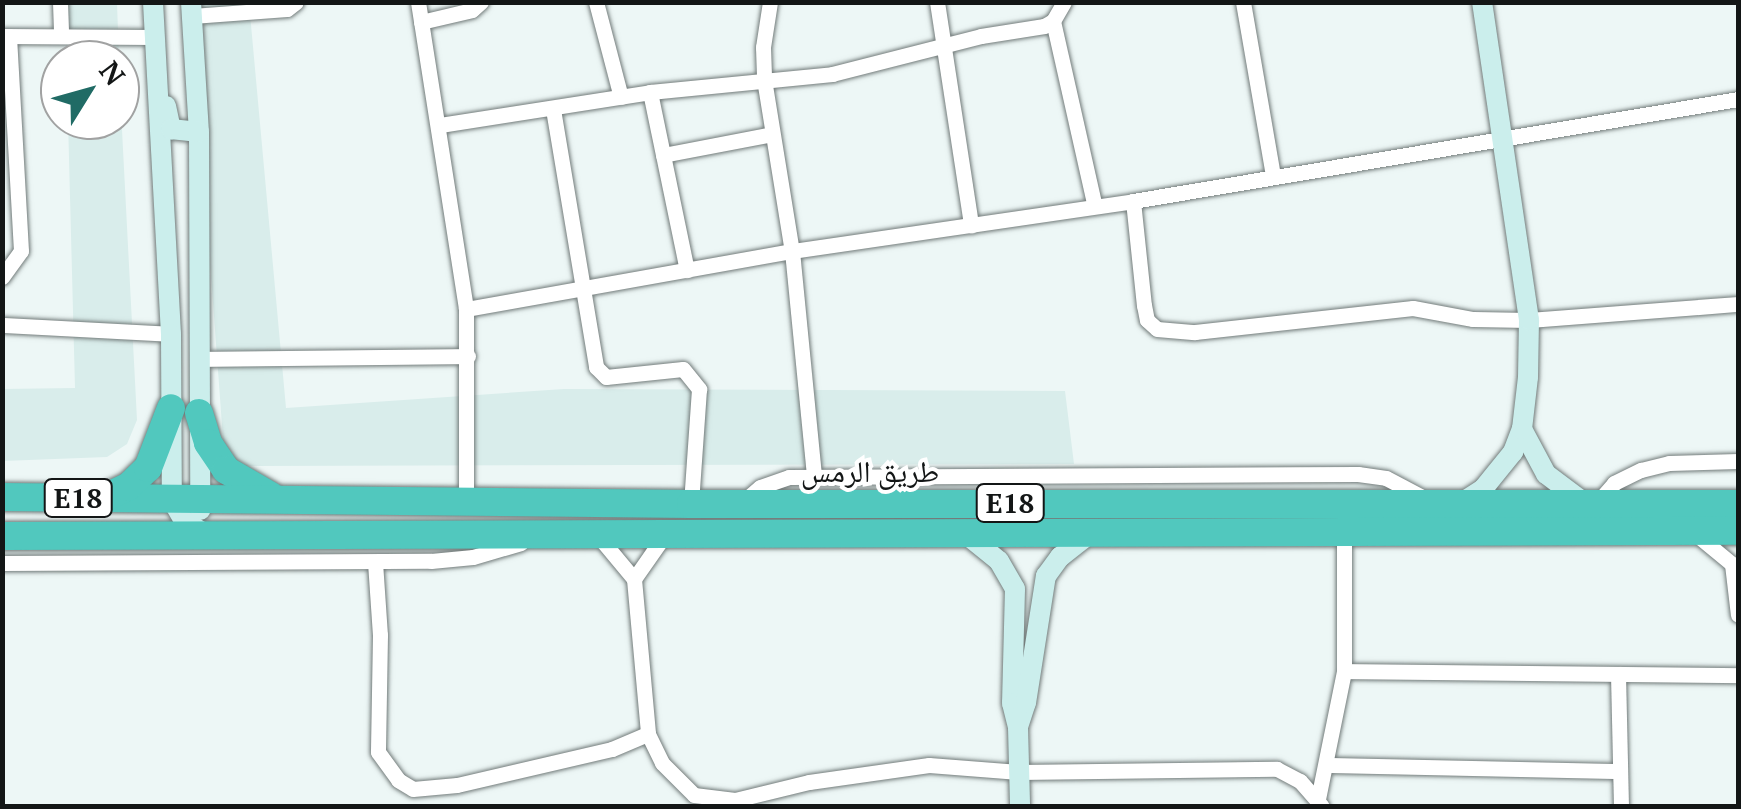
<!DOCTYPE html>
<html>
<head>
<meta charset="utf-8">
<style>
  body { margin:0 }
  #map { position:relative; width:1741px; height:809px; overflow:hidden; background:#edf7f6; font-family:"PT Serif","Noto Naskh Arabic",serif }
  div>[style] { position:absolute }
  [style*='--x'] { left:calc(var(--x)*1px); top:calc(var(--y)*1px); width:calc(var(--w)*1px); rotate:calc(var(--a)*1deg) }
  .built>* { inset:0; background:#d9edeb }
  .roads { filter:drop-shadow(0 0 2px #727b7a) drop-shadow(0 0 2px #727b7a) }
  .street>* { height:15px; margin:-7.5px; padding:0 7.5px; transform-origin:7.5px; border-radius:7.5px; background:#fff }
  .secondary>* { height:20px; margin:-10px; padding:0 10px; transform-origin:10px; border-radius:10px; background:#cbeeec }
  .highway>* { height:28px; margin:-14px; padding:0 14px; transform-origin:14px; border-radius:14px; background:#51c8be }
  span { translate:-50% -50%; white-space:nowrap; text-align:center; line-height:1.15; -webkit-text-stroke:8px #fff; paint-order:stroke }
  .shield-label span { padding:2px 8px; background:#fff; border:2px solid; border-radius:8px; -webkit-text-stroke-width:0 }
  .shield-label { font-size:28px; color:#131616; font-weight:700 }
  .street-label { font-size:30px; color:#131616 }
  .frame { position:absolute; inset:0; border:5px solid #131616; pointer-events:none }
  .north { position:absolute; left:40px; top:40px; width:100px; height:100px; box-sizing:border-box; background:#fff; border:2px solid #a1a2a2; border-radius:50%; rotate:53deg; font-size:28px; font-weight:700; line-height:40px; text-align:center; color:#131616 }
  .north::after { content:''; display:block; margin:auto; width:35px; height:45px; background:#206b65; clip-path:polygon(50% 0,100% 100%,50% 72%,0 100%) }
</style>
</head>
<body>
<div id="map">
  <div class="built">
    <i style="clip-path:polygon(65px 3px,117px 3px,119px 60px,66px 60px)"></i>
    <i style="clip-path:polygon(191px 3px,249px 3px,286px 408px,564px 389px,1065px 391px,1074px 464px,225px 466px)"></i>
    <i style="clip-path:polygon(120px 91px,137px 420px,127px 444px,107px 457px,3px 461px,2px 389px,75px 388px,68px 120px,120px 120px)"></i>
  </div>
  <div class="roads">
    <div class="street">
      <i style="--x:60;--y:2;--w:34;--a:88"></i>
      <i style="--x:418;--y:2;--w:311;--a:81.1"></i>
      <i style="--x:466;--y:309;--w:190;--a:90"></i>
      <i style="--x:596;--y:2;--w:98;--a:75.3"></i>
      <i style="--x:770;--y:2;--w:46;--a:98.8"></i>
      <i style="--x:763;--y:47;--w:32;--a:88"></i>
      <i style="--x:764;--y:79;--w:174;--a:80.8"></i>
      <i style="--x:792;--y:251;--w:227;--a:84.4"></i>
      <i style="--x:937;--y:2;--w:226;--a:81.3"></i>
      <i style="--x:1243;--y:2;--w:176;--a:80.2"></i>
      <i style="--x:192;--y:16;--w:95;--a:-4.2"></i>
      <i style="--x:287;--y:9;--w:11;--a:-38"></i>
      <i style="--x:1053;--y:21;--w:187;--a:77.3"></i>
      <i style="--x:421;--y:22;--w:52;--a:-13.2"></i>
      <i style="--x:472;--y:10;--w:12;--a:-42"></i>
      <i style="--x:2;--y:36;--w:153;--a:0.4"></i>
      <i style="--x:650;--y:92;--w:182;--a:78.3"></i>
      <i style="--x:553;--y:109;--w:262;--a:80.5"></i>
      <i style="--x:596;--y:367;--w:14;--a:45"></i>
      <i style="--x:606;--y:377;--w:77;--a:-5.9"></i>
      <i style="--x:683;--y:369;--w:26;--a:51"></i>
      <i style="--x:699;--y:389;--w:115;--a:94"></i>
      <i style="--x:440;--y:125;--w:213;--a:-8.9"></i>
      <i style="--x:650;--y:92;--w:183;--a:-5.6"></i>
      <i style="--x:832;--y:74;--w:154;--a:-14.3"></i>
      <i style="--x:981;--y:36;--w:64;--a:-9"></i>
      <i style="--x:1044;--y:26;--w:10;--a:-29"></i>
      <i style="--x:1053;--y:21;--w:22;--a:-60"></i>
      <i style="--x:663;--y:155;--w:111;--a:-10.9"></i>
      <i style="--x:1133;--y:201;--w:105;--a:84"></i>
      <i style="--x:1144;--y:305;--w:15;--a:79"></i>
      <i style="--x:1147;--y:320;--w:13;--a:42"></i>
      <i style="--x:1157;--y:329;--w:38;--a:5"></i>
      <i style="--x:1195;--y:332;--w:219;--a:-6.3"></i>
      <i style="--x:1413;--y:308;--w:61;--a:10.4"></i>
      <i style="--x:1473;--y:319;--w:56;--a:1"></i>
      <i style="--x:1529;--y:320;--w:210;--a:-4.4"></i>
      <i style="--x:2;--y:277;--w:32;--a:-54"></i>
      <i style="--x:21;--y:251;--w:215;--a:-93.2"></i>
      <i style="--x:466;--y:309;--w:331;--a:-10.1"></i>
      <i style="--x:792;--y:251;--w:345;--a:-8.3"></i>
      <i style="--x:1133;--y:201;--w:614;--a:-9.57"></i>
      <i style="--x:2;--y:325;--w:169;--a:3"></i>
      <i style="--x:199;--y:359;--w:269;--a:-0.6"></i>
      <i style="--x:744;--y:501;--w:21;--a:-41"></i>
      <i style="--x:760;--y:487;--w:31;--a:-19"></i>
      <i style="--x:789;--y:477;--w:569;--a:-0.3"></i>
      <i style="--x:1358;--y:474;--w:28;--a:8"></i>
      <i style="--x:1386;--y:478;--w:47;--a:27.6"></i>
      <i style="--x:1596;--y:504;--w:28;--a:-49"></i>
      <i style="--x:1614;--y:483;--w:30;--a:-26"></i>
      <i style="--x:1641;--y:470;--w:29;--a:-14"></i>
      <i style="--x:1669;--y:463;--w:69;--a:-1.7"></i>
      <i style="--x:1698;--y:536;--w:44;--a:39.5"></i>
      <i style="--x:1732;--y:564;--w:51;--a:83.3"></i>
      <i style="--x:599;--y:537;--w:55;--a:50.2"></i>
      <i style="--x:634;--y:579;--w:156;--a:84.8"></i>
      <i style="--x:648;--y:734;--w:32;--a:64"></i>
      <i style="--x:662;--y:763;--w:45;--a:45"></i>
      <i style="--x:694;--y:795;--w:41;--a:7"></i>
      <i style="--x:735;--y:800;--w:76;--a:-13.7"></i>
      <i style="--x:809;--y:782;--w:121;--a:-8.1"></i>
      <i style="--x:929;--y:765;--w:90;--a:4.4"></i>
      <i style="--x:1019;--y:772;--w:258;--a:-0.7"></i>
      <i style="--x:1277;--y:769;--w:26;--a:28"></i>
      <i style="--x:1300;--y:781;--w:33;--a:49"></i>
      <i style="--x:375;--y:562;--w:73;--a:86.1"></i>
      <i style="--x:380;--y:635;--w:117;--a:91"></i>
      <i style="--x:378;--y:752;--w:34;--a:54"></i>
      <i style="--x:398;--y:780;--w:17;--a:31"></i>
      <i style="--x:413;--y:789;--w:44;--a:-5.2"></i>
      <i style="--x:457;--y:785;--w:159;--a:-13.1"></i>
      <i style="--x:612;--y:749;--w:39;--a:-23"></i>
      <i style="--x:2;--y:563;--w:429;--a:-0.3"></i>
      <i style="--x:431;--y:561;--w:42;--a:-5.4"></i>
      <i style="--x:473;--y:557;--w:50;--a:-16.3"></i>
      <i style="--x:634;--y:579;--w:52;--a:-55.1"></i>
      <i style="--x:1344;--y:671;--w:394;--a:0.6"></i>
      <i style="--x:1618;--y:674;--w:132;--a:88.7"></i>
      <i style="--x:1326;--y:765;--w:292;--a:1.2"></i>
      <i style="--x:1318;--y:799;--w:131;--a:-78.5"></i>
      <i style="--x:1344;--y:671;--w:137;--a:-90"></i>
    </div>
    <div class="secondary">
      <i style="--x:153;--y:2;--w:332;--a:86.9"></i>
      <i style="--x:171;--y:334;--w:166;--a:89.7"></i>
      <i style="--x:172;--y:500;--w:24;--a:60"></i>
      <i style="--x:184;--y:521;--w:26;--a:31"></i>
      <i style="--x:191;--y:2;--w:130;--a:86.5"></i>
      <i style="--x:199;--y:132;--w:378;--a:89.8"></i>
      <i style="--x:166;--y:106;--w:24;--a:78"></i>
      <i style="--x:171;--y:129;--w:28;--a:6"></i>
      <i style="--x:1522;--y:429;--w:51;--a:61.9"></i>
      <i style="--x:1546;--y:474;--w:50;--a:36.9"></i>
      <i style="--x:1463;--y:502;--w:24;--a:-33"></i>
      <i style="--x:1483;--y:489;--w:48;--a:-51"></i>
      <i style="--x:1513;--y:452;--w:25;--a:-69"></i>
      <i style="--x:1522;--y:429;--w:52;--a:-83.4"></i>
      <i style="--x:1528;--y:377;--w:57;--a:-89"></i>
      <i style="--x:1529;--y:320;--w:321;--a:-98.4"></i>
      <i style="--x:967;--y:535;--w:41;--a:39.1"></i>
      <i style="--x:999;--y:561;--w:32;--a:60"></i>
      <i style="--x:1015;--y:589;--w:114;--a:91.5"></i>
      <i style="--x:1012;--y:703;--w:25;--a:76"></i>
      <i style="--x:1018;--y:727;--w:79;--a:88.5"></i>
      <i style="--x:1018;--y:727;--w:25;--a:-72"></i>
      <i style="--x:1026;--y:703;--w:129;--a:-81.1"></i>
      <i style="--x:1046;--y:576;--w:24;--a:-54"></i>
      <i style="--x:1060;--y:557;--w:37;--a:-38"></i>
    </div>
    <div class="highway">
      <i style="--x:199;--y:413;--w:31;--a:73"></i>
      <i style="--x:208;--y:443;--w:32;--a:56"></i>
      <i style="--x:226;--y:470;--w:52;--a:30"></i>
      <i style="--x:2;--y:497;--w:689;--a:0.58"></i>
      <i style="--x:691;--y:504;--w:1047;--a:0"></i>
      <i style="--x:104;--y:498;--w:26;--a:-25"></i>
      <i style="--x:128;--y:487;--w:28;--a:-44"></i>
      <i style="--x:148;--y:468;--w:64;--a:-69"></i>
      <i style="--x:2;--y:536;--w:1736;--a:-0.17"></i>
    </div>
  </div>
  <div class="shield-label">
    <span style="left:78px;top:498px">E18</span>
    <span style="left:1010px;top:503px">E18</span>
  </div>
  <div class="street-label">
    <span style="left:870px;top:471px">طريق الرمس</span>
  </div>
  <div class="frame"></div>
  <div class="north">N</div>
</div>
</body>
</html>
